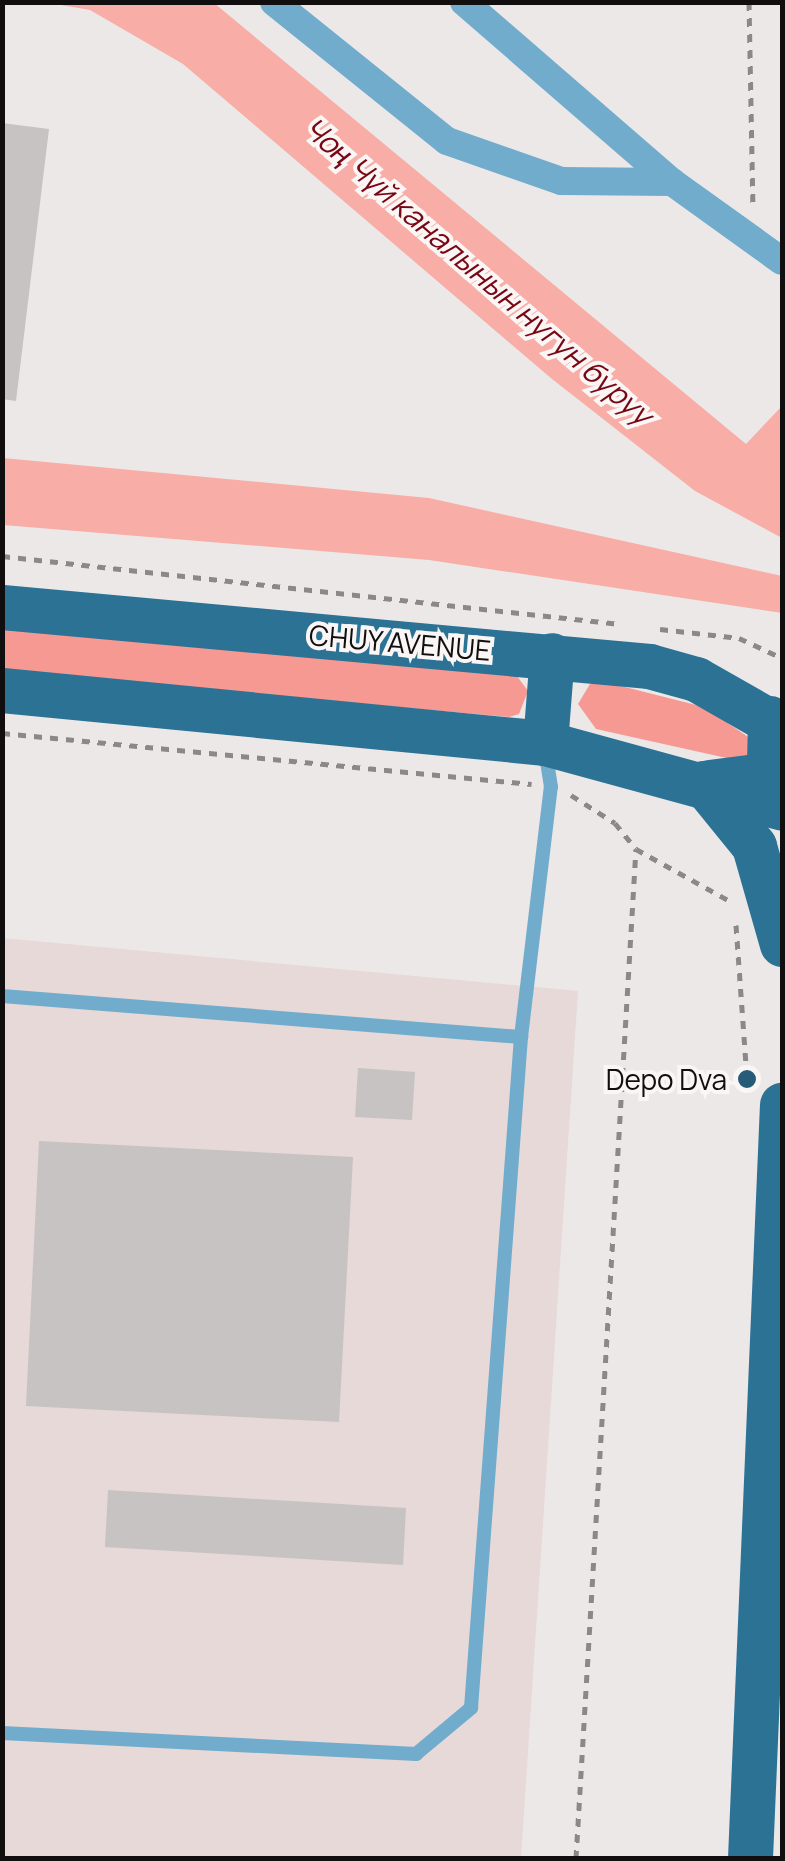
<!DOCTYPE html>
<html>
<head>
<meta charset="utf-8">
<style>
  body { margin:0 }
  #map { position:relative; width:785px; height:1861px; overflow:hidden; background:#ece8e8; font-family:Manrope,sans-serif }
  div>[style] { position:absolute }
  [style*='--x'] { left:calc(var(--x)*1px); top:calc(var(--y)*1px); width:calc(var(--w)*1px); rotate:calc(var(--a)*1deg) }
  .built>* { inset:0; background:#e6d9d8 }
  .forest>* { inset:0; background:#f59992 }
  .water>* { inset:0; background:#f8ada7 }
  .building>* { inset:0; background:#c7c3c3 }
  .path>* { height:5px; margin-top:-2.5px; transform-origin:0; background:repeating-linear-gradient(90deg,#8b8888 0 8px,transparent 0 16px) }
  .lane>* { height:14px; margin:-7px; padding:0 7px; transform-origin:7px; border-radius:7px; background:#71accd }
  .street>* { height:28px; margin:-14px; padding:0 14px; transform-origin:14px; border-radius:14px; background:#71accd }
  .primary>* { height:45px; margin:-22.5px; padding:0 22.5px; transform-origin:22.5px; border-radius:22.5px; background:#2c7295 }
  .dots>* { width:28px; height:28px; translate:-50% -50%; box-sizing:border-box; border:5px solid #faf6f5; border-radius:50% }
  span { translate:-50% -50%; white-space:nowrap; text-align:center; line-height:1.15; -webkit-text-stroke:8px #faf6f5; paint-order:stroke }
  .street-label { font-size:28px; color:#100e0e }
  .poi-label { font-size:28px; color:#100e0e }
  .right { translate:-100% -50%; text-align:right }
  .water-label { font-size:30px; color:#780613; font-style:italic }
  .frame { position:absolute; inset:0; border:5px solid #100e0e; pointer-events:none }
</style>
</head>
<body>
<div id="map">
  <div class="built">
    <i style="clip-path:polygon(2px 938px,578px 991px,521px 1858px,3px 1858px)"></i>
  </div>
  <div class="forest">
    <i style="clip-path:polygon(2px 626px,514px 672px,528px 691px,519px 714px,509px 717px,3px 672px)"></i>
    <i style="clip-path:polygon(601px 681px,704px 707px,760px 745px,740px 761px,596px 729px,578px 704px,590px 684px)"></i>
  </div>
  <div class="water">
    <i style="clip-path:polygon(49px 3px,214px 3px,746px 444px,782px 406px,782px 538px,695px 491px,552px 379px,183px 64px,90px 10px)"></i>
    <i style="clip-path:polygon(3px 458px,429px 498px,782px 576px,782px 613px,429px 560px,3px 525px)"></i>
  </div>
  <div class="building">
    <i style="clip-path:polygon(2px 123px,49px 129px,16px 401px,2px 399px)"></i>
    <i style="clip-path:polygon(358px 1068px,415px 1072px,412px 1120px,355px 1117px)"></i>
    <i style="clip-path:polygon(39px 1141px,353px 1157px,339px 1422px,26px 1406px)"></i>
    <i style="clip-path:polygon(108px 1490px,406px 1508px,403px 1565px,105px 1547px)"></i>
  </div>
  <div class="path">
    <i style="--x:749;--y:2;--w:206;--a:88.9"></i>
    <i style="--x:2;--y:556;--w:622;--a:6.28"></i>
    <i style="--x:660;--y:629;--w:80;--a:6.5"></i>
    <i style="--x:739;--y:638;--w:47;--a:24.9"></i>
    <i style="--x:2;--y:733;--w:532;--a:5.5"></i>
    <i style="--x:571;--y:795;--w:52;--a:32.5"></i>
    <i style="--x:615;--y:823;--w:33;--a:51"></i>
    <i style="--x:636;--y:849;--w:107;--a:29"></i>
    <i style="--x:736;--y:925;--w:155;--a:85.9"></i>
    <i style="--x:576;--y:1858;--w:1011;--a:-86.6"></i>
  </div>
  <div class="lane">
    <i style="--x:2;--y:996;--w:521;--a:4.52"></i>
    <i style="--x:2;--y:1733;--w:415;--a:2.9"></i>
    <i style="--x:416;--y:1754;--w:72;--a:-39.9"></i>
    <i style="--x:471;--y:1708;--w:673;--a:-85.74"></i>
    <i style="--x:521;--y:1037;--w:252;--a:-83.2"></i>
    <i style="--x:551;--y:787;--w:38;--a:-99"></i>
  </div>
  <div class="street">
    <i style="--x:274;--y:2;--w:222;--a:38.8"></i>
    <i style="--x:447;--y:141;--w:121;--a:19.3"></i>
    <i style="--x:561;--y:181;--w:111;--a:0.5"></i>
    <i style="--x:672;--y:182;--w:135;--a:35.7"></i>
    <i style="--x:464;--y:2;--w:275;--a:40.9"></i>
  </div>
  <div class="primary">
    <i style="--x:2;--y:607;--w:650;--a:5.21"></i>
    <i style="--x:649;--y:666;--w:49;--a:15.5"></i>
    <i style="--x:696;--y:679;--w:99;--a:29.7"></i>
    <i style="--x:2;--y:690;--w:546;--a:5.57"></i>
    <i style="--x:545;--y:743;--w:246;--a:15.3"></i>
    <i style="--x:545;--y:743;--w:88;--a:-85.5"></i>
    <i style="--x:709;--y:782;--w:47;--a:-7.3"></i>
    <i style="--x:756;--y:776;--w:17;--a:-40"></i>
    <i style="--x:769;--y:765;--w:47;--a:-88.8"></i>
    <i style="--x:703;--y:783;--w:81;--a:51"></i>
    <i style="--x:754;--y:846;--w:102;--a:74.1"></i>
    <i style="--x:750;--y:1858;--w:754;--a:-87.57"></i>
  </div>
  <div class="dots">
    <i style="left:747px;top:1079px;background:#265c77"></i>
  </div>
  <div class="street-label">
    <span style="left:400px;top:642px;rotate:5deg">CHUY AVENUE</span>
  </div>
  <div class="poi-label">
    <span class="right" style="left:727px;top:1079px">Depo Dva</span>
  </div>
  <div class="water-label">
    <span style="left:478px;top:271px;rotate:41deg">Чоң Чүй каналынын нугун буруу</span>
  </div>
  <div class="frame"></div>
</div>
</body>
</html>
